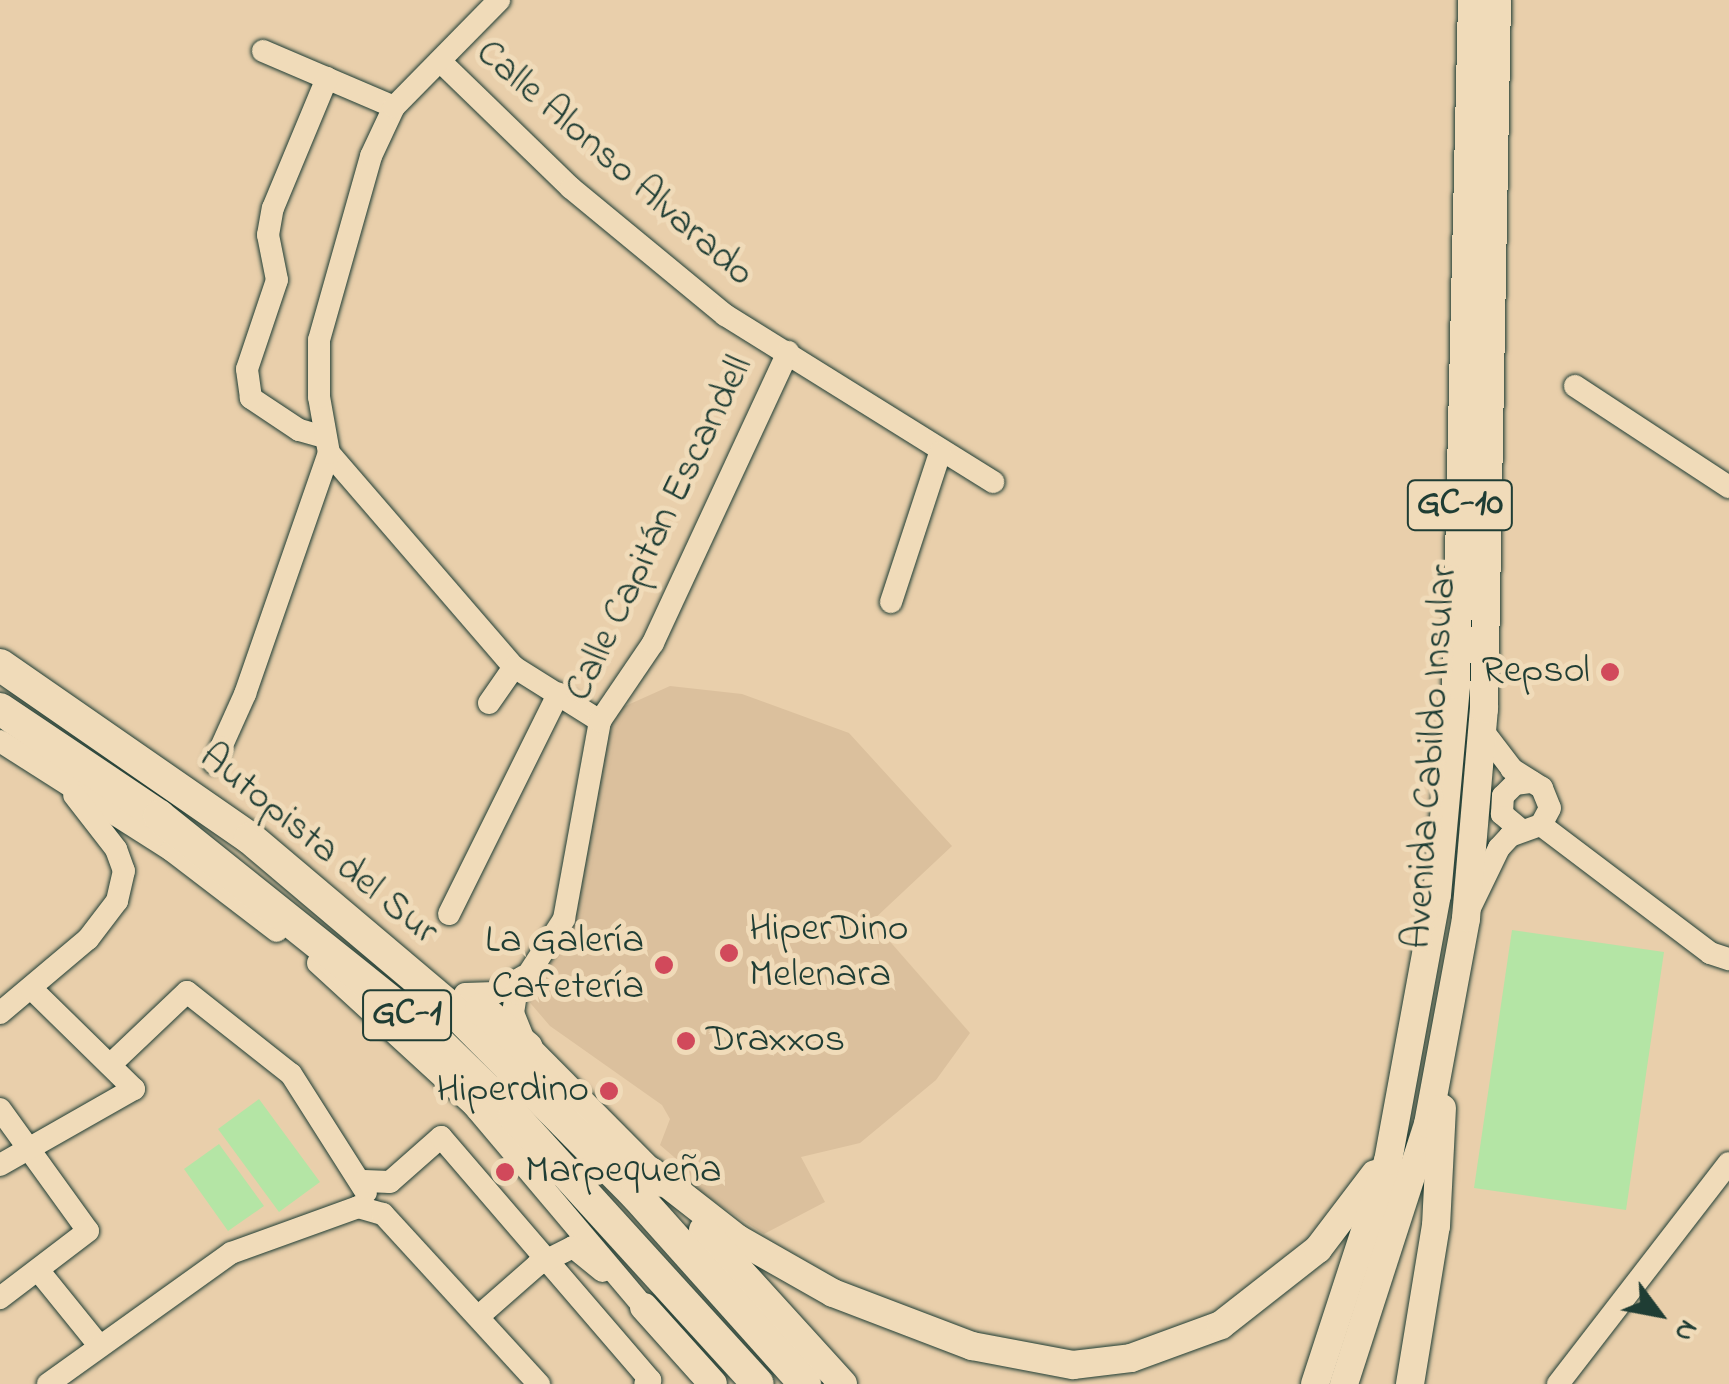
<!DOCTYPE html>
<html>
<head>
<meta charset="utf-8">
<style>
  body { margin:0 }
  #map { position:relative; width:1729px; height:1384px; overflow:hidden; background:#e9cfab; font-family:"Indie Flower",sans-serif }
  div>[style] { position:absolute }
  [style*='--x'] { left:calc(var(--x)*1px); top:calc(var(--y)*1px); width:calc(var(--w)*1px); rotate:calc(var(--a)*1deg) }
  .built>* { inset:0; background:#dbc09d }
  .green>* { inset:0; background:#b4e5a5 }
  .roads { filter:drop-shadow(0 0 2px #1f3d34) drop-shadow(0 0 2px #1f3d34) }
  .minor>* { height:22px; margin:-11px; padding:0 11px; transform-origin:11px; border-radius:11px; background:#f0dbb9 }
  .major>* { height:28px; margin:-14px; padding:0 14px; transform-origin:14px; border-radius:14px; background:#f0dbb9 }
  .highway>* { height:32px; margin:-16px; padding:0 16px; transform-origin:16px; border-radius:16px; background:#f0dbb9 }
  .dots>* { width:28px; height:28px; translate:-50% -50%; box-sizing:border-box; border:5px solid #f0dbb9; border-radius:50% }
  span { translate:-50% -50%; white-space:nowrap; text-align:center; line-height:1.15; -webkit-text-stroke:10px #f0dbb9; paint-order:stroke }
  .shield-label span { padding:2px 8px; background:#f0dbb9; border:2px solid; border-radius:8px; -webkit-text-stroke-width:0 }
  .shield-label { font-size:38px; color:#1f3d34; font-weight:700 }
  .street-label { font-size:40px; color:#1f3d34 }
  .poi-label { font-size:40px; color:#1f3d34 }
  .right { translate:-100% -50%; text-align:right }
  .left { translate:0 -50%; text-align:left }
  .north { position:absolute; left:1609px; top:1264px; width:100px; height:100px; -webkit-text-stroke:8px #f0dbb9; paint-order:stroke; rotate:122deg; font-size:28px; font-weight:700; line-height:40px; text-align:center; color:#1f3d34 }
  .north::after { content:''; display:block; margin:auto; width:35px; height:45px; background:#1f3d34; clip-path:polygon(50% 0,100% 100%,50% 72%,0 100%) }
</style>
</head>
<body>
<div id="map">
  <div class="built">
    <i style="clip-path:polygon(670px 686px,742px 694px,849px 733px,952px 846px,872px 921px,970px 1033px,936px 1080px,860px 1143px,801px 1157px,825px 1202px,764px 1234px,695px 1189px,688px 1169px,660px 1145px,670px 1119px,662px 1105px,550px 1026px,526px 998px,586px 832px,613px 721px,621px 708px)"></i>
  </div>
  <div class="green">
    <i style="clip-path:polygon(1512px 930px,1664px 952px,1626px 1210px,1474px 1188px)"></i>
    <i style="clip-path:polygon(259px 1099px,320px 1182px,279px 1212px,218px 1129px)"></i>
    <i style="clip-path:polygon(219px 1144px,264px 1206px,228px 1231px,184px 1169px)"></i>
  </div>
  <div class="roads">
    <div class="minor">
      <i style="--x:263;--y:51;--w:142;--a:23.1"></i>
      <i style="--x:440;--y:61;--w:182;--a:44.1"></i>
      <i style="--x:571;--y:188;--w:200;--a:39.5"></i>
      <i style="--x:725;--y:315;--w:316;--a:31.9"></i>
      <i style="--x:1575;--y:386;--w:184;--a:33.3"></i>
      <i style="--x:324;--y:437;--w:26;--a:-164"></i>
      <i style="--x:299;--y:430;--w:58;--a:-146.3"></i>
      <i style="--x:251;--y:398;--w:29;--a:-98"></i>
      <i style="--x:247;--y:369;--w:94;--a:-71.4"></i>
      <i style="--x:277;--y:280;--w:46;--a:-101.3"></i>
      <i style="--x:268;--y:235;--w:27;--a:-80"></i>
      <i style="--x:273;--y:208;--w:141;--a:-67.4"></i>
      <i style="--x:329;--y:453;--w:283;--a:49.2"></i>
      <i style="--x:514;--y:667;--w:102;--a:32.1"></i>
      <i style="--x:891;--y:602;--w:157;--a:-71.8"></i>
      <i style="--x:489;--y:703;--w:44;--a:-55.2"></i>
      <i style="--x:0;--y:741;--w:203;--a:32.5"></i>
      <i style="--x:171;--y:850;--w:133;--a:37.4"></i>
      <i style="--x:214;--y:763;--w:76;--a:-65.8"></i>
      <i style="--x:245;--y:694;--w:255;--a:-70.8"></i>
      <i style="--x:329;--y:453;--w:57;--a:-100.1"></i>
      <i style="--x:319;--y:397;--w:57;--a:-90"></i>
      <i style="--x:319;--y:340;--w:191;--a:-74.2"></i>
      <i style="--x:371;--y:156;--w:54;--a:-64.9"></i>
      <i style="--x:394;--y:107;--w:150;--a:-45.5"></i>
      <i style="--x:1541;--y:825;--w:212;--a:37.1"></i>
      <i style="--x:1710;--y:953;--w:20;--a:18"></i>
      <i style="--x:1521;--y:830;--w:25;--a:-140"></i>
      <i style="--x:1502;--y:814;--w:18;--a:-87"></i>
      <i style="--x:1503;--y:796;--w:17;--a:-45"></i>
      <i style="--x:1515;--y:784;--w:17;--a:-7"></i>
      <i style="--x:1469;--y:910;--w:69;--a:-64.2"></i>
      <i style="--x:1499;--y:848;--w:16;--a:-47"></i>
      <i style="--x:1510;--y:836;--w:33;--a:-20"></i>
      <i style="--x:1541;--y:825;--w:19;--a:-62"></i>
      <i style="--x:1550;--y:808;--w:22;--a:-112"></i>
      <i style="--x:1542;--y:788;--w:36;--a:-148"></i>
      <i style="--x:1512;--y:769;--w:48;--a:-127.3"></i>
      <i style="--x:449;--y:914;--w:246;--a:-63.6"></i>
      <i style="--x:318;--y:963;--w:212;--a:42.5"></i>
      <i style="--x:474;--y:1106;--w:263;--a:49.8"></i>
      <i style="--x:465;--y:994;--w:30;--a:-2"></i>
      <i style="--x:495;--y:993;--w:34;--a:-30"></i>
      <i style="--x:0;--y:1013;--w:115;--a:-40.1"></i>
      <i style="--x:88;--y:939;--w:48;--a:-52.7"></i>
      <i style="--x:117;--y:901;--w:31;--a:-77"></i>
      <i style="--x:124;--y:871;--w:23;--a:-110"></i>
      <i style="--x:116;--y:849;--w:68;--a:-127.9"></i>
      <i style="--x:526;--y:1045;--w:35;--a:-112"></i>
      <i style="--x:513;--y:1013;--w:20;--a:-81"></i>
      <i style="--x:516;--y:993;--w:88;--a:-57"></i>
      <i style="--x:564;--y:919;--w:201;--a:-79.7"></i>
      <i style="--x:600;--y:721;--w:94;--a:-55.8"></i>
      <i style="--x:653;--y:643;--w:321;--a:-65.1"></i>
      <i style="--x:110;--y:1065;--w:106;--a:-43.5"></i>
      <i style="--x:187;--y:992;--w:132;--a:38.3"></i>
      <i style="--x:291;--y:1074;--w:140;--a:57.6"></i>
      <i style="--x:0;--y:1109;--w:150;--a:54.2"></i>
      <i style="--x:88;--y:1231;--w:111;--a:142.7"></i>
      <i style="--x:0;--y:1165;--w:154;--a:-29.6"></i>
      <i style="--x:134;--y:1089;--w:144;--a:-135.6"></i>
      <i style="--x:364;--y:1181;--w:26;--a:2"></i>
      <i style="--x:390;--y:1182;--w:68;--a:-41.4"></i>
      <i style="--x:441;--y:1137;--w:321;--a:49.3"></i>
      <i style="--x:650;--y:1380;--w:6;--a:141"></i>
      <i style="--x:38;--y:1270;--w:95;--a:51"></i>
      <i style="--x:479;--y:1316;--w:77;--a:-41.3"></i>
      <i style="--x:537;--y:1265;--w:40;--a:-26.6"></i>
      <i style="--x:573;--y:1247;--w:38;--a:39"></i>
      <i style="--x:48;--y:1384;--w:225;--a:-35.6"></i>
      <i style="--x:231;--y:1253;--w:135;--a:-19.9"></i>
      <i style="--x:358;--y:1207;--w:26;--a:16"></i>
      <i style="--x:383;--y:1214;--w:231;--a:47.5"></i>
      <i style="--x:1558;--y:1384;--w:279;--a:-52.3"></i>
    </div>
    <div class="major">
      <i style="--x:527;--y:1048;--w:190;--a:45.2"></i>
      <i style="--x:651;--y:1171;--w:110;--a:38"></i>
      <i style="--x:738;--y:1239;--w:109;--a:29.6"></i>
      <i style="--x:833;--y:1293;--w:149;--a:20.9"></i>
      <i style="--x:972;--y:1346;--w:103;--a:10.7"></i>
      <i style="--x:1073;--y:1365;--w:58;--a:-6.9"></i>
      <i style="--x:1131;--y:1358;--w:96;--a:-20.1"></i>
      <i style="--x:1221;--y:1325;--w:123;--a:-38.1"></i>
      <i style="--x:1318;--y:1249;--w:94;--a:-52.8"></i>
      <i style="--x:703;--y:1230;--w:208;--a:47.7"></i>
      <i style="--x:644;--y:1307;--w:103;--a:48.1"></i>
      <i style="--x:1315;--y:1384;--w:235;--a:-71.9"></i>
      <i style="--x:1388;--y:1161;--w:270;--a:-79.6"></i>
      <i style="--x:1437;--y:895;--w:211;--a:-84.8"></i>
      <i style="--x:1456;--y:685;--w:685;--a:-88.66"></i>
      <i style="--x:1344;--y:1384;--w:273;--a:-72.1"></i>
      <i style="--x:1428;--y:1124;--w:209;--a:-79.5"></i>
      <i style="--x:1466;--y:918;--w:210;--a:-85.1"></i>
      <i style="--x:1484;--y:709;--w:709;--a:-88.95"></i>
      <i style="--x:1410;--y:1384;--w:160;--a:-80.7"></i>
      <i style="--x:1436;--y:1226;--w:118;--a:-87.1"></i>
    </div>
    <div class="highway">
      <i style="--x:0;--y:665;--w:304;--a:34.7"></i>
      <i style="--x:250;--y:838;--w:260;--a:40.2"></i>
      <i style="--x:449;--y:1006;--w:266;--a:45.3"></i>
      <i style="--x:636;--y:1195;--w:254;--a:48.2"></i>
      <i style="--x:0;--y:709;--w:192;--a:33.9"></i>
      <i style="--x:159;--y:816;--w:342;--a:38.7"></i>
      <i style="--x:426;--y:1030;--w:123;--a:44.3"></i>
      <i style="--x:514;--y:1116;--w:362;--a:47.7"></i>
      <i style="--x:481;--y:1009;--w:60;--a:40.3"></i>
    </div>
  </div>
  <div class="dots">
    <i style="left:1610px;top:672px;background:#d1495b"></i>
    <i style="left:729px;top:953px;background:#d1495b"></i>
    <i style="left:664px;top:965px;background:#d1495b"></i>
    <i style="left:686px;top:1041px;background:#d1495b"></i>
    <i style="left:609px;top:1091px;background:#d1495b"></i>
    <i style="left:505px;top:1172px;background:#d1495b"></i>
  </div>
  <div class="shield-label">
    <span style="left:1460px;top:505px">GC-10</span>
    <span style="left:407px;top:1015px">GC-1</span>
  </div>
  <div class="street-label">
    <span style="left:614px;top:164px;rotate:41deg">Calle Alonso Alvarado</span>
    <span style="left:660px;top:529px;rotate:-64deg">Calle Capitán Escandell</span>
    <span style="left:1432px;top:757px;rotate:-86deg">Avenida Cabildo Insular</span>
    <span style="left:318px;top:845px;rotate:39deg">Autopista del Sur</span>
  </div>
  <div class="poi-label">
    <span class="right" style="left:1590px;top:672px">Repsol</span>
    <span class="left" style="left:749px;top:953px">HiperDino<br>Melenara</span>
    <span class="right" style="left:644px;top:965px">La Galería<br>Cafetería</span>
    <span class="left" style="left:706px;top:1041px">Draxxos</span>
    <span class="right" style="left:589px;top:1091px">Hiperdino</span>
    <span class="left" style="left:525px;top:1172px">Marpequeña</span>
  </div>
  <div class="north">N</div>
</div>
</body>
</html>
